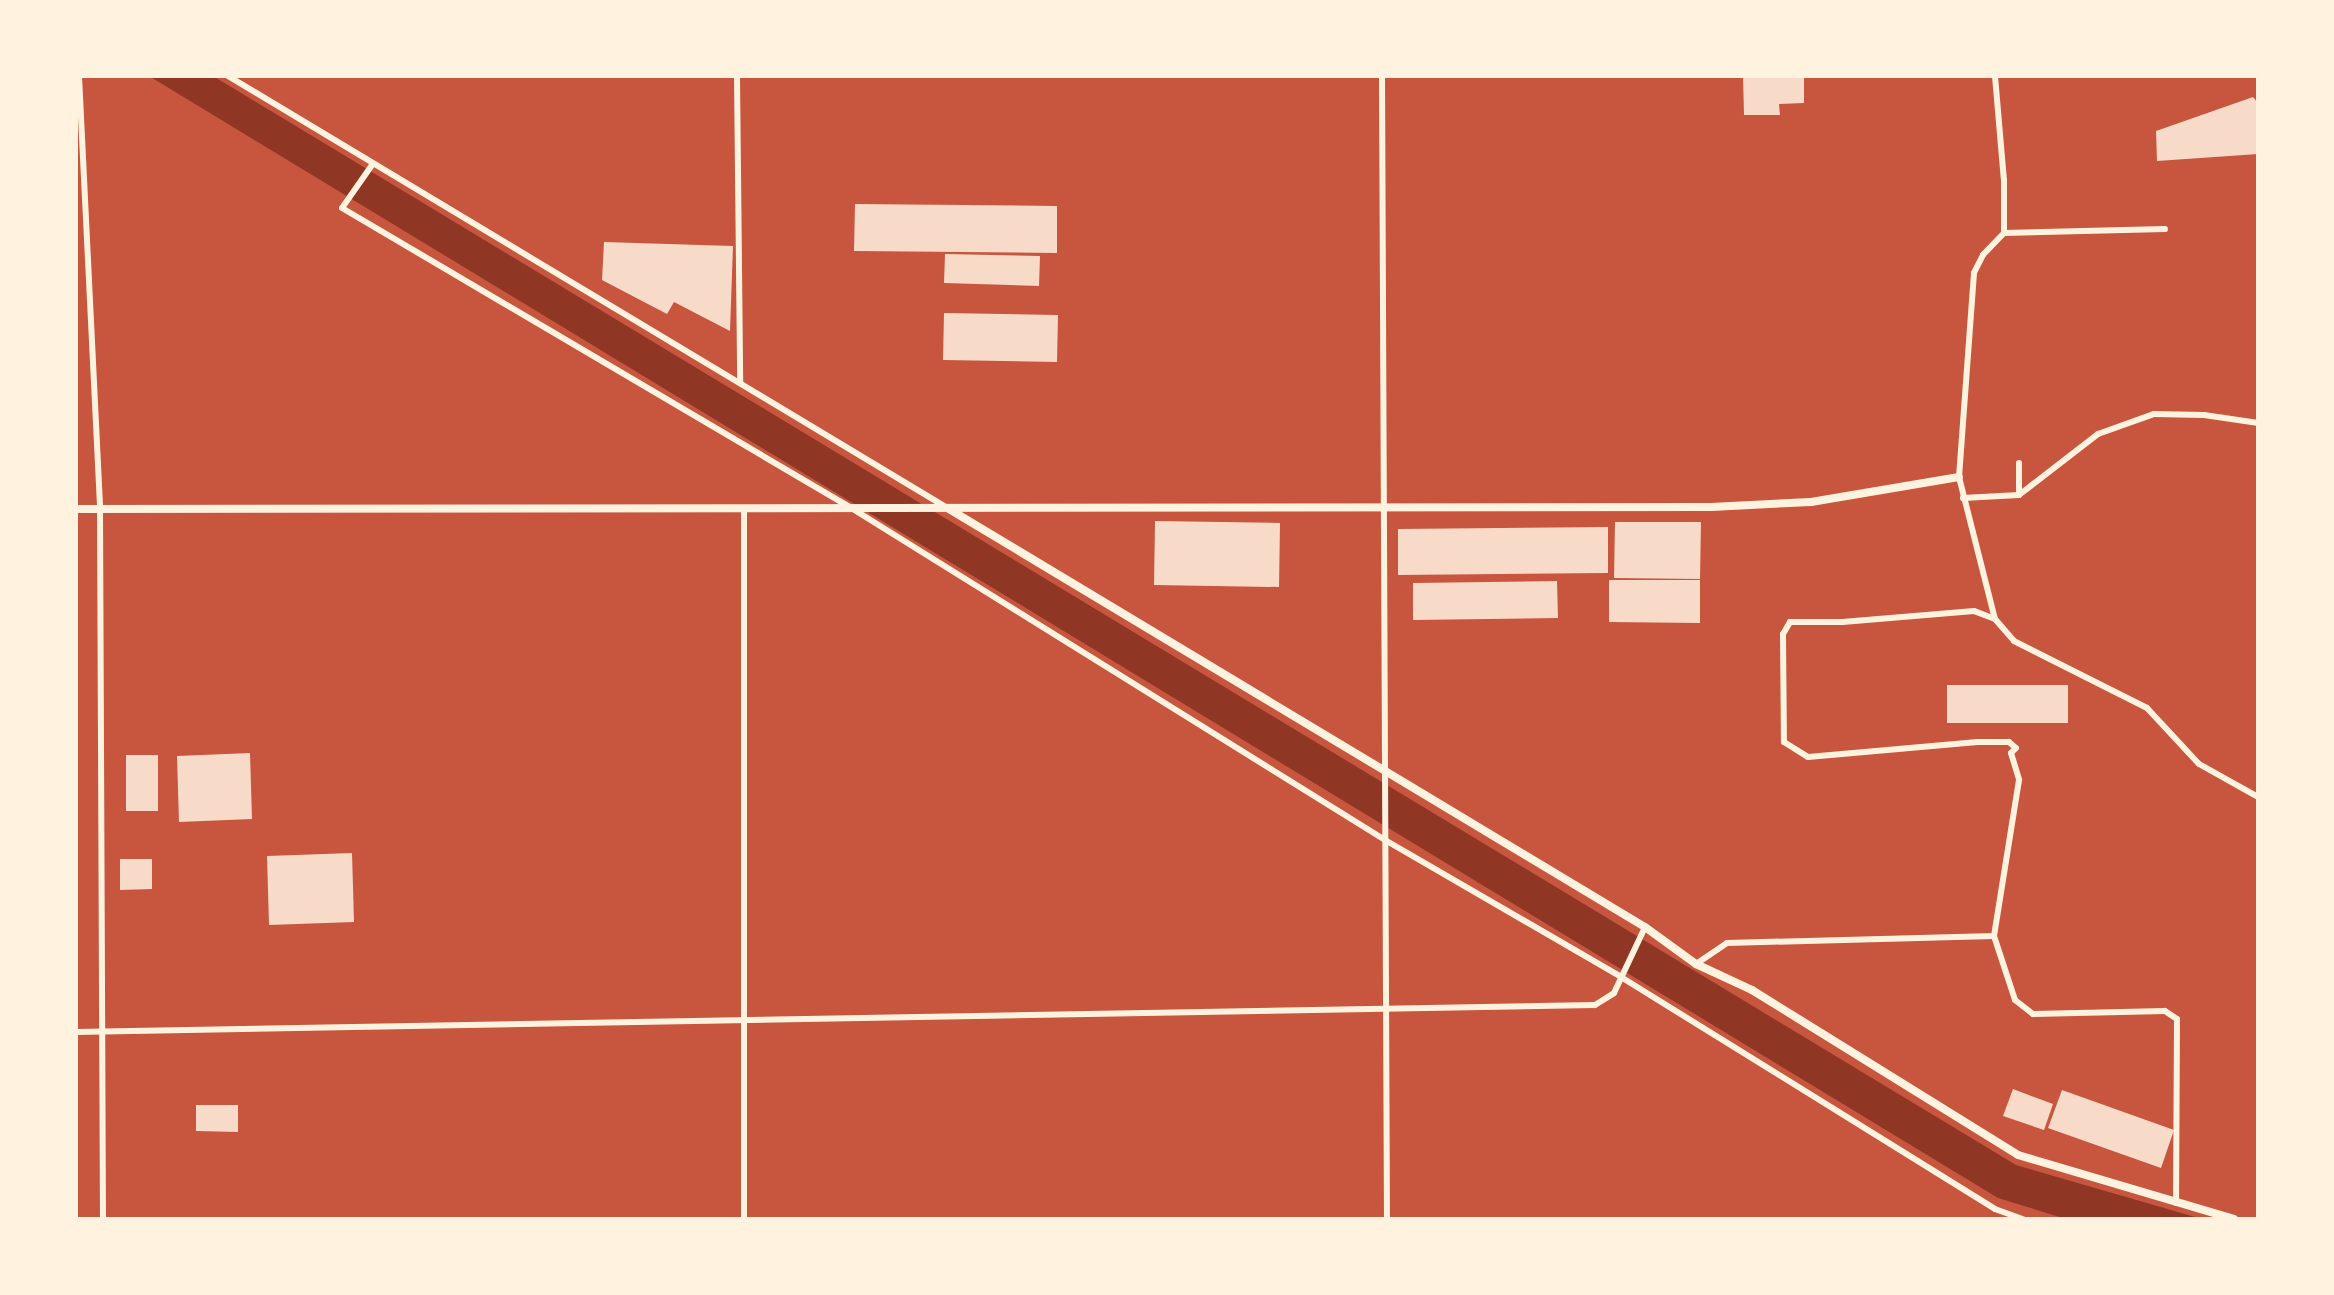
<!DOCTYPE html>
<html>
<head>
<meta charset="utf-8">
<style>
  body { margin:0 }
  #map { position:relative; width:2334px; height:1295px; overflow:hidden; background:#c8553d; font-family:"Sofia Sans Condensed",sans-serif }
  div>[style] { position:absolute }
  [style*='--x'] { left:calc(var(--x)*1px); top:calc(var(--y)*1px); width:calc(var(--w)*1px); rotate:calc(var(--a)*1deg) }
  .water>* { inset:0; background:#8f3625 }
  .building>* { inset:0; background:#f7dbc8 }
  .service>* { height:6px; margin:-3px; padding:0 3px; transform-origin:3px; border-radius:3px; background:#fff3e0 }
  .minor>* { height:8px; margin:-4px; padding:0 4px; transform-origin:4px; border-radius:4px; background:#fff3e0 }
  span { translate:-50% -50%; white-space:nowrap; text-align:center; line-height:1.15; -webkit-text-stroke:6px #fff3e0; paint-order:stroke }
  .frame { position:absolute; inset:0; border:78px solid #fff3e0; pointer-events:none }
</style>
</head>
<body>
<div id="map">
  <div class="water">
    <i style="clip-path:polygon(149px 76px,213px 76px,2016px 1165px,2202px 1219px,2066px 1219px,1998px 1198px)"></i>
  </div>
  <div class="building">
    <i style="clip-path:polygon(1743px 76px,1804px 76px,1804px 103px,1779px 104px,1780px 115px,1744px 115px)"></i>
    <i style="clip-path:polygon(2253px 97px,2258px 103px,2258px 154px,2157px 161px,2156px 131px)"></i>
    <i style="clip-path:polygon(855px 204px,1057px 206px,1057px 253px,854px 251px)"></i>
    <i style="clip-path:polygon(604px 242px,733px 246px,730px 331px,674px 302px,667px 314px,602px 280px)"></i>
    <i style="clip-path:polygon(945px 254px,1040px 256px,1039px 286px,944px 283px)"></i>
    <i style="clip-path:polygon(944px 313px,1058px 315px,1057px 362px,943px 360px)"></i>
    <i style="clip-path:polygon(1155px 521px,1280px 523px,1279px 587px,1154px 585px)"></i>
    <i style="clip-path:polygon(1615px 522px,1701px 522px,1700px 579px,1614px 578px)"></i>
    <i style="clip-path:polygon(1608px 527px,1608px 573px,1398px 575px,1398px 529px)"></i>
    <i style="clip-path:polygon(1609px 580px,1700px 580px,1700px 623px,1609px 622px)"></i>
    <i style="clip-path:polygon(1557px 581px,1558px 618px,1413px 620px,1413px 583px)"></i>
    <i style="clip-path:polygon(1947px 685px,2068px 685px,2068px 723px,1947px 723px)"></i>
    <i style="clip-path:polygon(250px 753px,252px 819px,179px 822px,177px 756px)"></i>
    <i style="clip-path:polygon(126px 755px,158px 755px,158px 811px,126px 811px)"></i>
    <i style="clip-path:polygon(352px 853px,354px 922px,269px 925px,267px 856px)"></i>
    <i style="clip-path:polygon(120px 859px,152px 859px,152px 889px,120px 890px)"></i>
    <i style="clip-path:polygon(2013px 1089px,2053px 1104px,2044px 1130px,2003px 1116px)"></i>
    <i style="clip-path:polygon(2062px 1090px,2174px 1130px,2161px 1168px,2048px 1128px)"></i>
    <i style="clip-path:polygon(196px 1105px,238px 1105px,238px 1132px,196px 1131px)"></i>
  </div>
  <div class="service">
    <i style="--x:79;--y:76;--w:434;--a:87.2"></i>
    <i style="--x:100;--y:509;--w:710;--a:89.76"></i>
    <i style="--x:228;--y:76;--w:837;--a:30.98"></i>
    <i style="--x:737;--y:76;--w:307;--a:89.4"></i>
    <i style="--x:1382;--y:76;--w:1143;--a:89.75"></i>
    <i style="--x:1995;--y:76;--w:104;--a:85.1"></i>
    <i style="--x:2004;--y:180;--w:53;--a:90"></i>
    <i style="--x:2004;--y:233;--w:30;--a:134"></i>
    <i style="--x:1983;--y:255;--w:20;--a:117"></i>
    <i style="--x:1974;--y:273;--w:205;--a:94.2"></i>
    <i style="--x:1959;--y:477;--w:146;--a:75.8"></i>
    <i style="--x:1995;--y:619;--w:29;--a:49"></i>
    <i style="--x:2014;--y:641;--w:149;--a:26.7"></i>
    <i style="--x:2147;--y:708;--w:76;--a:47.1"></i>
    <i style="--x:2199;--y:764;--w:68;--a:29.2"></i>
    <i style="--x:372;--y:165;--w:52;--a:124.9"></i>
    <i style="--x:342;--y:208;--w:587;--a:30.5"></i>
    <i style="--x:848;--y:506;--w:632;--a:31.88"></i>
    <i style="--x:1385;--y:840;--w:273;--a:30.1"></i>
    <i style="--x:1621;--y:977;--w:440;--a:31.8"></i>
    <i style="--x:1995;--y:1209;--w:30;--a:20"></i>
    <i style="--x:2004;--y:233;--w:161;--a:-1.4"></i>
    <i style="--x:2019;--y:463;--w:32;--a:90"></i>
    <i style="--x:1963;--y:498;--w:56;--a:-3.1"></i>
    <i style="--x:2019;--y:495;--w:100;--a:-37.7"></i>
    <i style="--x:2098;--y:434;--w:59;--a:-19.7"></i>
    <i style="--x:2154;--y:414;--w:50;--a:1.1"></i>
    <i style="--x:2204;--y:415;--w:55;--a:8.4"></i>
    <i style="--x:1995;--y:619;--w:22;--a:-159"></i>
    <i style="--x:1974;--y:611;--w:132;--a:175.2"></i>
    <i style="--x:1842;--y:622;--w:52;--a:180"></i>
    <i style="--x:1790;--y:622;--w:14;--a:120"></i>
    <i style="--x:1783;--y:634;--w:108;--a:89.5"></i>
    <i style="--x:1784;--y:742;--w:28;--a:32"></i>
    <i style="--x:1808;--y:757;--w:170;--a:-5.1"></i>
    <i style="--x:1977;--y:742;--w:32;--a:0"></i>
    <i style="--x:2009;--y:742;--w:9;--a:41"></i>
    <i style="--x:2016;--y:748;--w:7;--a:135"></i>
    <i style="--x:2011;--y:753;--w:28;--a:73"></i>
    <i style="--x:2019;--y:780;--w:158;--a:99.1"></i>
    <i style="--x:1994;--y:936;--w:67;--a:71.8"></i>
    <i style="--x:2015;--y:1000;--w:23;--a:38"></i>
    <i style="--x:2033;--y:1014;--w:132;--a:-1.3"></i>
    <i style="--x:2165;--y:1011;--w:14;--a:34"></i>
    <i style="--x:2177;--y:1019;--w:184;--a:90.3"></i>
    <i style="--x:1696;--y:964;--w:37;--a:-34"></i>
    <i style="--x:1727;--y:943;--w:267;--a:-1.5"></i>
    <i style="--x:76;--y:1032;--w:1519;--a:-1.02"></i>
    <i style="--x:1595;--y:1005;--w:22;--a:-32"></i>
    <i style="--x:1614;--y:993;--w:73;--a:-64.8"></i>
    <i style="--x:744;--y:1219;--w:710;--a:-90"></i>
  </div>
  <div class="minor">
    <i style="--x:76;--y:509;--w:1635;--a:-0.07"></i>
    <i style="--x:1711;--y:507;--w:100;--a:-2.9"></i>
    <i style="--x:1811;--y:502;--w:150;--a:-9.6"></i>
    <i style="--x:949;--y:509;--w:812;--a:30.99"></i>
    <i style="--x:1645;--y:927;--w:63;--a:36"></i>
    <i style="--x:1696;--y:964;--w:62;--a:24.9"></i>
    <i style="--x:1752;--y:990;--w:313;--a:31.8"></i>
    <i style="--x:2018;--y:1155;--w:225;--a:16.5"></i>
  </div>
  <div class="frame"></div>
</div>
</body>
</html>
